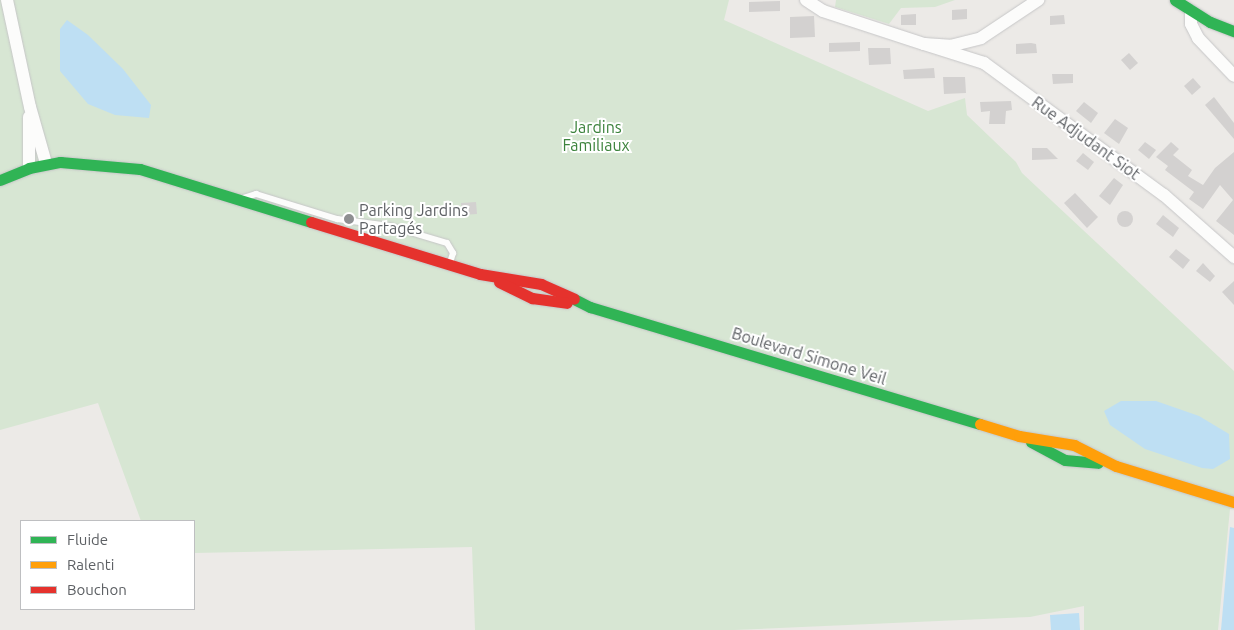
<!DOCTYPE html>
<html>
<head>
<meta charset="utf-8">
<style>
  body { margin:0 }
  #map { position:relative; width:1234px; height:630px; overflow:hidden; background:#eceae7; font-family:Ubuntu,sans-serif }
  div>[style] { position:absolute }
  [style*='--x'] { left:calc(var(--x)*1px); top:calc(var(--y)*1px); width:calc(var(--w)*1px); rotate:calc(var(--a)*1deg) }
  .green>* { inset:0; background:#d7e6d3 }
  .water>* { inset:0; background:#bedff3 }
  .building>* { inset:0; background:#d3d1d0 }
  .round { border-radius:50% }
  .roads { filter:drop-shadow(0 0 1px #c6c6c7) drop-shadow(0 0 1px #c6c6c7) }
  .lane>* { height:6px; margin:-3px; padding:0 3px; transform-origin:3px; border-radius:3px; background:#fcfcfb }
  .street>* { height:12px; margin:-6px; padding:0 6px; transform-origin:6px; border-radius:6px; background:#fcfcfb }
  .fast>* { height:11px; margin:-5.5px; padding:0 5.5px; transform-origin:5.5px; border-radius:5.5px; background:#30b455 }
  .slow>* { height:11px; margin:-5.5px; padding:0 5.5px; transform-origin:5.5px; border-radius:5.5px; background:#ff9f0a }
  .jam>* { height:11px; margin:-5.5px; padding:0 5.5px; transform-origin:5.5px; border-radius:5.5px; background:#e5322d }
  .dots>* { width:14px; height:14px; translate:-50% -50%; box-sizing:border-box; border:2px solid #fff; border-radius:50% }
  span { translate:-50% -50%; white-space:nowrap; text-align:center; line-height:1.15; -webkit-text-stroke:4px #fff; paint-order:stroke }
  .park-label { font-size:16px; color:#3d833d }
  .street-label { font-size:16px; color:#5d6064 }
  .poi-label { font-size:16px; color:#5d6064 }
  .left { translate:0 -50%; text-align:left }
  .legend { position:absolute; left:20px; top:520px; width:175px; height:90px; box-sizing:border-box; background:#fff; border:1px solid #bebfc1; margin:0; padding:6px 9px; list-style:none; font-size:15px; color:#5d6064 }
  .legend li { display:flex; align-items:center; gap:10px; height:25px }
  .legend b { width:25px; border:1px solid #bebfc1 }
</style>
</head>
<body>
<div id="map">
  <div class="green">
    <i style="clip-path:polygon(0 0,729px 0,724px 20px,928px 111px,965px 98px,967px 115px,1016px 162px,1022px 173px,1234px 371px,1234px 508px,1230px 509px,1218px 630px,1084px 630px,1084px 606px,1030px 617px,734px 630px,475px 630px,472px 547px,194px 553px,194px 521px,141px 521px,98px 403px,0 430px)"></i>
    <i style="clip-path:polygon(836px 0,955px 0,935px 7px,901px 8px,889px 24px,835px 7px)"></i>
  </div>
  <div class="water">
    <i style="clip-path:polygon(67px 20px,88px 35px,123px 69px,151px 105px,149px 118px,115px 115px,88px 104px,60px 71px,60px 29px)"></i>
    <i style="clip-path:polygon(1121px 401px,1156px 401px,1199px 416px,1229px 434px,1230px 459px,1213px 469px,1202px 468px,1145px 449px,1110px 425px,1104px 411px)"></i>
    <i style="clip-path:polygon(1230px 527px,1234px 528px,1234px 630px,1221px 630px)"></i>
    <i style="clip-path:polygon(1079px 613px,1080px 630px,1051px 630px,1050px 615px)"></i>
  </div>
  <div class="building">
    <i style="clip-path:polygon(780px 1px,780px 11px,749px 12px,749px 2px)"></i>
    <i style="clip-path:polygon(967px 9px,967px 19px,952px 20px,952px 10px)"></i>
    <i style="clip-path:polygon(916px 14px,916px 25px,901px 25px,901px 15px)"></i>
    <i style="clip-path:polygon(1064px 15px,1065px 24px,1050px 25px,1050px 16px)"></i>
    <i style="clip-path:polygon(814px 16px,815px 37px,790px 38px,790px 17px)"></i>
    <i style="clip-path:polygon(860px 42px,860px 51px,829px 52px,829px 43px)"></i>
    <i style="clip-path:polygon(1031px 43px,1036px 44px,1037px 53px,1016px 54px,1016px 44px)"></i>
    <i style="clip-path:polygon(868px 48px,890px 48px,891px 64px,869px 65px)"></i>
    <i style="clip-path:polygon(1129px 53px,1138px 63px,1130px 70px,1121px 60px)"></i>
    <i style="clip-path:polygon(934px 68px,935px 78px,904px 79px,903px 70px)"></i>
    <i style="clip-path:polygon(1052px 74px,1073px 74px,1073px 83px,1053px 84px)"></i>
    <i style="clip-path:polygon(943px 77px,965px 77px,966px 93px,944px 94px)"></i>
    <i style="clip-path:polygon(1193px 78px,1201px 87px,1192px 95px,1184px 86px)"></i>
    <i style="clip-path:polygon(1214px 97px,1234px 123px,1234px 139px,1205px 105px)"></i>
    <i style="clip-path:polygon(1011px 101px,1012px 110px,1006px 111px,1005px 124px,989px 124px,990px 111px,981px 112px,980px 102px)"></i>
    <i style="clip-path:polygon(1084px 102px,1098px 113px,1091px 123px,1076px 111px)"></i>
    <i style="clip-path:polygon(1115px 119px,1128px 128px,1119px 144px,1104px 133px)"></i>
    <i style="clip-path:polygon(1145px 142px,1156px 150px,1149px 159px,1138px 150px)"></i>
    <i style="clip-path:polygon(1171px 142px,1179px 149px,1173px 155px,1192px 170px,1188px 176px,1203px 185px,1215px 168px,1234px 152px,1234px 235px,1216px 221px,1233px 200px,1220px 185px,1203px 209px,1189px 199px,1194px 192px,1165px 170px,1168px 166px,1156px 157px)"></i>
    <i style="clip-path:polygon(1032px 148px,1047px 148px,1058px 159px,1032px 160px)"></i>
    <i style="clip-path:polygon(1083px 153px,1094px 162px,1088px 170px,1076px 161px)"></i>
    <i style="clip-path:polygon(1114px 178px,1123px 185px,1110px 205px,1099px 196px)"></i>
    <i style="clip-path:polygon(1075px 193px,1098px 217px,1087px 228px,1064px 203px)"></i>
    <i style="clip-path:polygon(476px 202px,477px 214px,462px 215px,461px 203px)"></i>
    <i class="round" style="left:1117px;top:211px;width:16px;height:16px"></i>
    <i style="clip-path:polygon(1163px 215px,1179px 228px,1173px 237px,1156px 224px)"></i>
    <i style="clip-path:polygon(1176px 249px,1190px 260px,1183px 269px,1169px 257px)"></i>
    <i style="clip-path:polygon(1203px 263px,1215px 276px,1210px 282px,1196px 271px)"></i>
    <i style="clip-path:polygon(1234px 281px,1234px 305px,1222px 292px)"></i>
  </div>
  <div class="roads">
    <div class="lane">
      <i style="--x:243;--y:198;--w:14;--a:-17"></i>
      <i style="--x:256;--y:194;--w:85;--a:17.2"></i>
      <i style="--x:337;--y:219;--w:53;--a:7.5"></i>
      <i style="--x:390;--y:226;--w:59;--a:16.6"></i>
      <i style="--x:447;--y:243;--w:12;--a:59"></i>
      <i style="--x:453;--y:253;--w:10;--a:107"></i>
    </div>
    <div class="street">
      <i style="--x:7;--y:0;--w:109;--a:77.9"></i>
      <i style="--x:30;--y:107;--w:58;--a:74.1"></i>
      <i style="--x:806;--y:0;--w:20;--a:33"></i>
      <i style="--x:823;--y:11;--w:106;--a:18.1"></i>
      <i style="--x:924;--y:44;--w:26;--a:4"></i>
      <i style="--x:950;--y:46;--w:32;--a:-14"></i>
      <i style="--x:981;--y:38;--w:69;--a:-33.7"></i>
      <i style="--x:1191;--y:11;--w:13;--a:90"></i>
      <i style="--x:1191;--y:24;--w:16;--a:63"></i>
      <i style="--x:1198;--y:38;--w:52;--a:46.5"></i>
      <i style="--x:924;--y:44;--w:63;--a:17.6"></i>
      <i style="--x:984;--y:63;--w:223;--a:36.3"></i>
      <i style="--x:1164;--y:195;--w:94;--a:41.5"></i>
      <i style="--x:29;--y:168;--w:51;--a:-90"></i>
    </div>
    <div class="fast">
      <i style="--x:1175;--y:0;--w:41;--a:32.2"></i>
      <i style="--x:1210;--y:22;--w:26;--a:21"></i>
      <i style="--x:0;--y:180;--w:31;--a:-22"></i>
      <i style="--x:29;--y:168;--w:32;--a:-11"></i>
      <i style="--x:60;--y:162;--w:80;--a:5"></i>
      <i style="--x:140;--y:169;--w:179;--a:17.2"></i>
      <i style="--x:574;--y:299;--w:18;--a:27"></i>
      <i style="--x:590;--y:307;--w:407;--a:16.7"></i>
      <i style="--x:1031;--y:442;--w:38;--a:28"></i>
      <i style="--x:1065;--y:460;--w:33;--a:5"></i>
    </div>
    <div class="slow">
      <i style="--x:980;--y:424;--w:41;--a:17.1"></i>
      <i style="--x:1019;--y:436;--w:56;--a:9.3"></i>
      <i style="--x:1074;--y:445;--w:47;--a:26.6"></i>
      <i style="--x:1116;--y:466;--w:123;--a:17"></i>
    </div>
    <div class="jam">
      <i style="--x:311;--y:222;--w:177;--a:17.1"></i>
      <i style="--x:480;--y:274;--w:62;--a:9.3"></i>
      <i style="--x:541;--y:284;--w:36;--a:24"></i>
      <i style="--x:499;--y:282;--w:37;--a:26"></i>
      <i style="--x:532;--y:298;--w:35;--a:8"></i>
    </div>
  </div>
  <div class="dots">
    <i style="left:349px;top:219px;background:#8f9092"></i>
  </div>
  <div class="park-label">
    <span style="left:596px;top:136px">Jardins<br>Familiaux</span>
  </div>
  <div class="street-label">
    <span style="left:1086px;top:138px;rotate:36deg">Rue Adjudant Siot</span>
    <span style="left:809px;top:356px;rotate:17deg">Boulevard Simone Veil</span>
  </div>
  <div class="poi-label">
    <span class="left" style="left:359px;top:219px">Parking Jardins<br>Partagés</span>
  </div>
  <ul class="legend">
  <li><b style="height:6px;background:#30b455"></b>Fluide</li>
  <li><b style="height:6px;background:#ff9f0a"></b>Ralenti</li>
  <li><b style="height:6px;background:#e5322d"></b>Bouchon</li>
  </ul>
</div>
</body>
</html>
